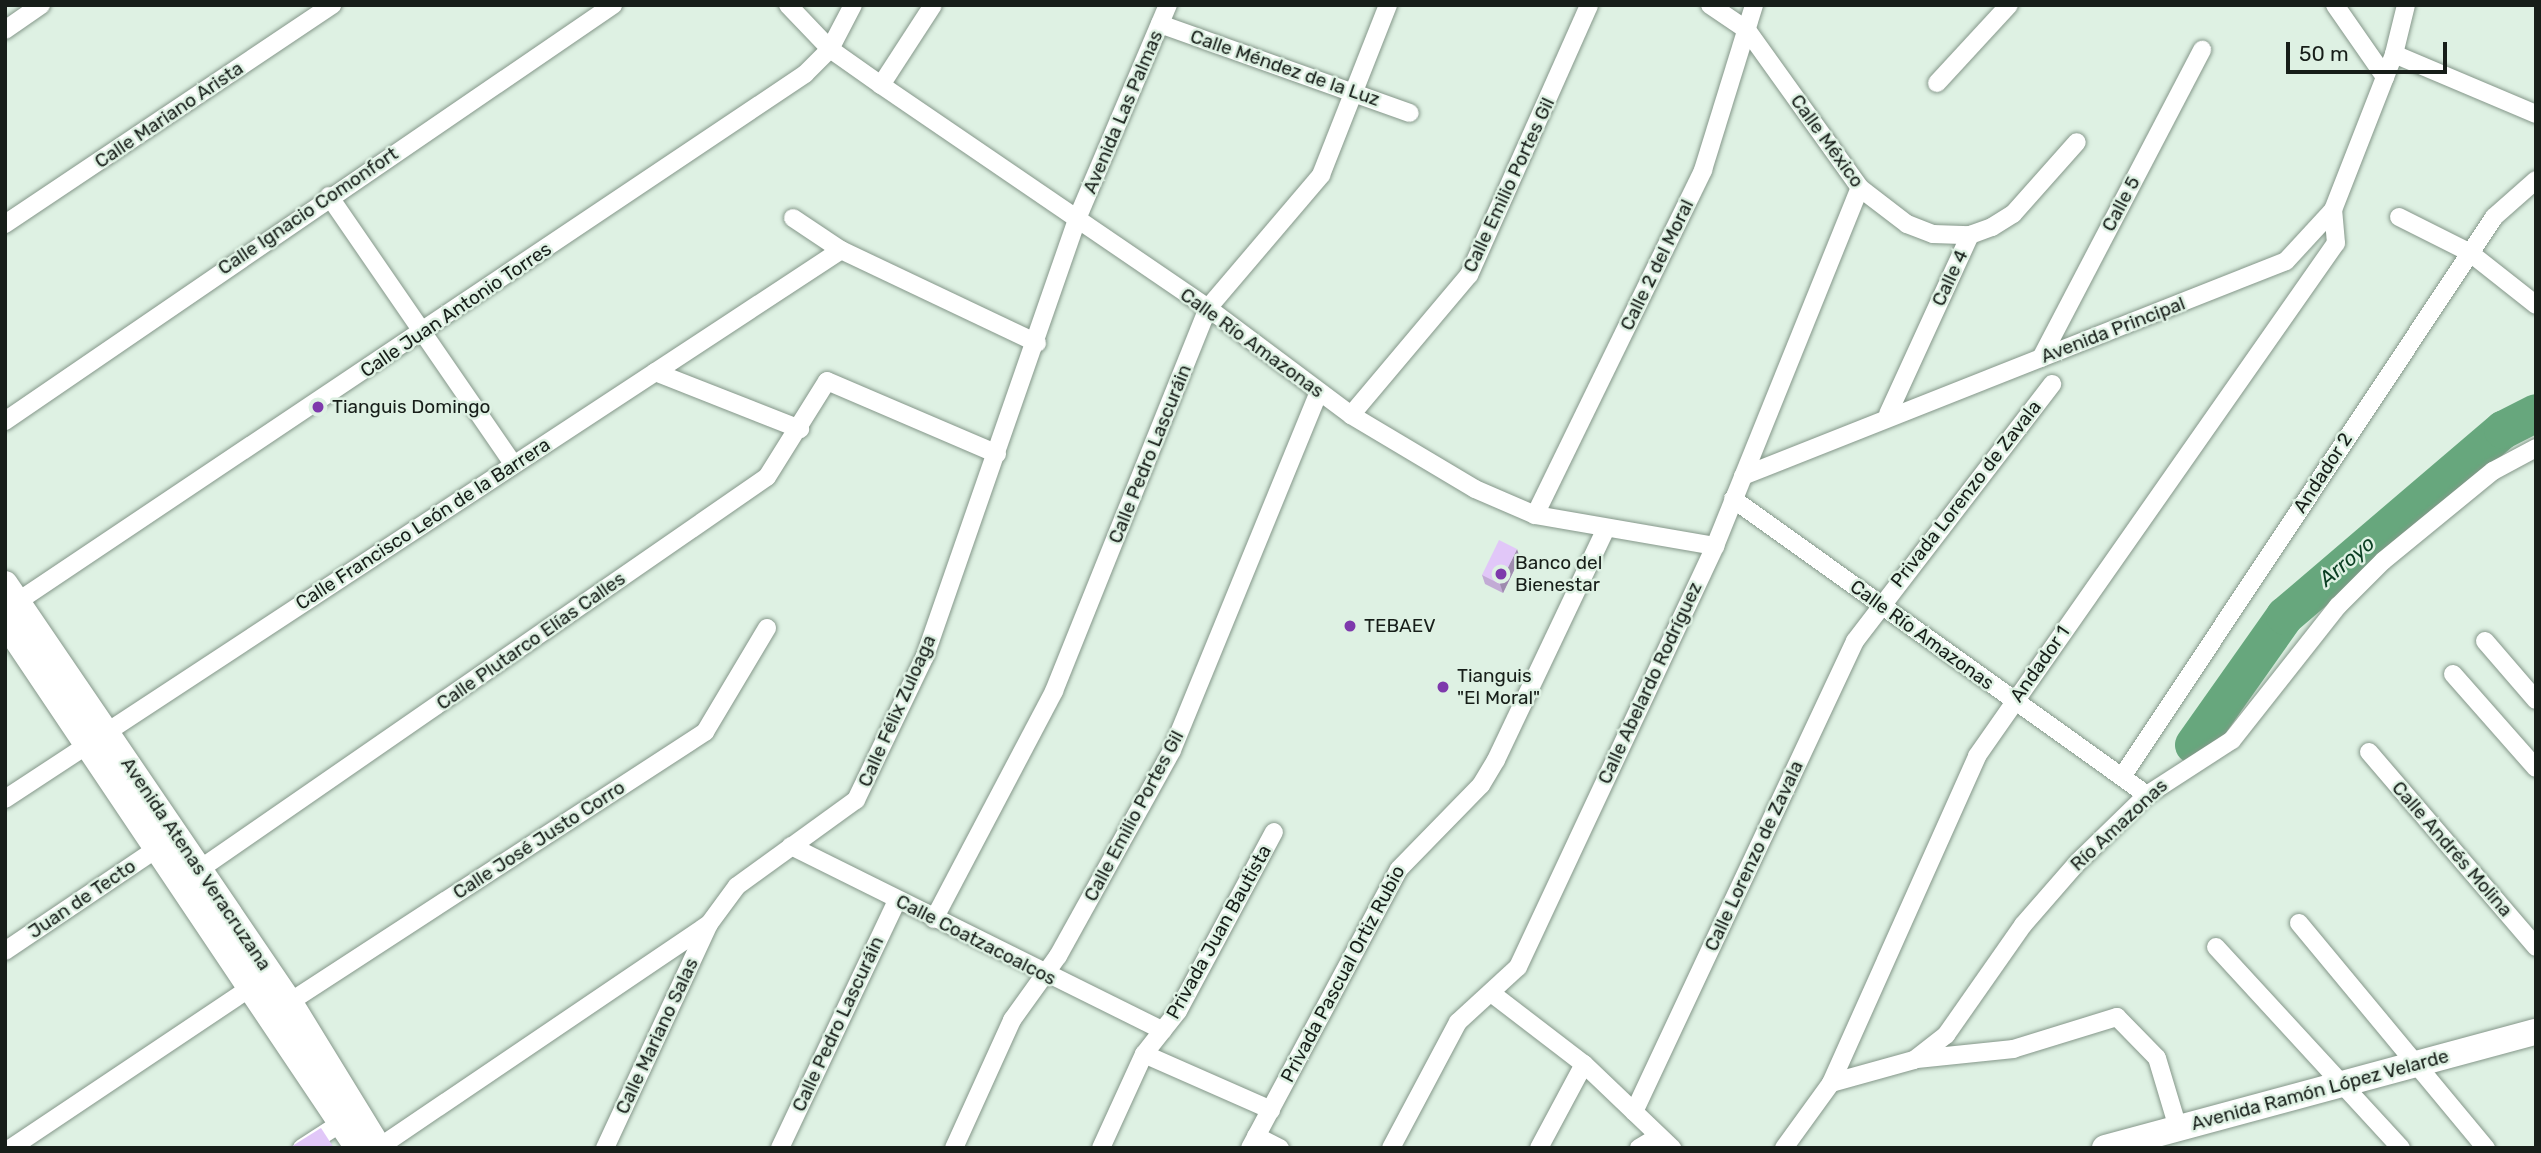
<!DOCTYPE html>
<html>
<head>
<meta charset="utf-8">
<style>
  body { margin:0 }
  #map { position:relative; width:2541px; height:1153px; overflow:hidden; background:#def1e3; font-family:Rubik,sans-serif }
  div>[style] { position:absolute }
  [style*='--x'] { left:calc(var(--x)*1px); top:calc(var(--y)*1px); width:calc(var(--w)*1px); rotate:calc(var(--a)*1deg) }
  .river>* { height:38px; margin:-19px; padding:0 19px; transform-origin:19px; border-radius:19px; background:#67a77d }
  .roads { filter:drop-shadow(0 0 2px #85978a) drop-shadow(0 0 2px #85978a) }
  .street>* { height:18px; margin:-9px; padding:0 9px; transform-origin:9px; border-radius:9px; background:#fff }
  .secondary>* { height:26px; margin:-13px; padding:0 13px; transform-origin:13px; border-radius:13px; background:#fff }
  .wall>* { inset:0; background:#c2abd5 }
  .shaded-wall>* { inset:0; background:#9e8bae }
  .building>* { inset:0; background:#e1c7f8 }
  .dots>* { width:19px; height:19px; translate:-50% -50%; box-sizing:border-box; border:4px solid #def1e3; border-radius:50% }
  span { translate:-50% -50%; white-space:nowrap; text-align:center; line-height:1.15; -webkit-text-stroke:5px #def1e3; paint-order:stroke }
  .street-label { font-size:19px; color:#171e19 }
  .poi-label { font-size:19px; color:#171e19 }
  .left { translate:0 -50%; text-align:left }
  .water-label { font-size:21px; color:#0a3e22; font-style:italic }
  .frame { position:absolute; inset:0; border:7px solid #171e19; pointer-events:none }
  .scale { position:absolute; left:2286px; top:42px; width:161px; height:32px; box-sizing:border-box; border:4px solid #171e19; border-top:0; padding-left:9px; font-size:21px; line-height:24px; white-space:nowrap; color:#171e19; -webkit-text-stroke:5px #def1e3; paint-order:stroke }
</style>
</head>
<body>
<div id="map">
  <div class="river">
    <i style="--x:2194;--y:745;--w:158;--a:-54.8"></i>
    <i style="--x:2285;--y:616;--w:287;--a:-40.5"></i>
    <i style="--x:2503;--y:430;--w:37;--a:-27"></i>
  </div>
  <div class="roads">
    <div class="street">
      <i style="--x:788;--y:5;--w:61;--a:46.3"></i>
      <i style="--x:830;--y:49;--w:62;--a:35.2"></i>
      <i style="--x:881;--y:85;--w:396;--a:34.3"></i>
      <i style="--x:1208;--y:308;--w:179;--a:36.8"></i>
      <i style="--x:1351;--y:415;--w:144;--a:30.8"></i>
      <i style="--x:1475;--y:489;--w:65;--a:23.4"></i>
      <i style="--x:1535;--y:515;--w:183;--a:9.8"></i>
      <i style="--x:1710;--y:5;--w:45;--a:34"></i>
      <i style="--x:1747;--y:30;--w:194;--a:54.4"></i>
      <i style="--x:1860;--y:188;--w:59;--a:37.5"></i>
      <i style="--x:1907;--y:224;--w:28;--a:21"></i>
      <i style="--x:1933;--y:234;--w:37;--a:2"></i>
      <i style="--x:1970;--y:235;--w:23;--a:-20"></i>
      <i style="--x:1992;--y:227;--w:25;--a:-32"></i>
      <i style="--x:2013;--y:214;--w:96;--a:-48.4"></i>
      <i style="--x:2335;--y:5;--w:88;--a:55.2"></i>
      <i style="--x:1160;--y:24;--w:265;--a:19.6"></i>
      <i style="--x:5;--y:30;--w:44;--a:-34.8"></i>
      <i style="--x:2394;--y:54;--w:154;--a:22.9"></i>
      <i style="--x:1937;--y:83;--w:106;--a:-47.3"></i>
      <i style="--x:881;--y:85;--w:95;--a:-57"></i>
      <i style="--x:329;--y:196;--w:325;--a:55.5"></i>
      <i style="--x:2399;--y:217;--w:78;--a:26.6"></i>
      <i style="--x:2469;--y:252;--w:85;--a:38.3"></i>
      <i style="--x:793;--y:218;--w:58;--a:33.7"></i>
      <i style="--x:841;--y:250;--w:217;--a:25.4"></i>
      <i style="--x:5;--y:224;--w:394;--a:-33.8"></i>
      <i style="--x:2041;--y:358;--w:348;--a:-62.4"></i>
      <i style="--x:655;--y:372;--w:156;--a:21.5"></i>
      <i style="--x:1888;--y:414;--w:197;--a:-65.4"></i>
      <i style="--x:1351;--y:415;--w:183;--a:-49.9"></i>
      <i style="--x:1469;--y:275;--w:295;--a:-66"></i>
      <i style="--x:5;--y:421;--w:737;--a:-34.38"></i>
      <i style="--x:1743;--y:476;--w:584;--a:-21.6"></i>
      <i style="--x:2286;--y:261;--w:69;--a:-47.3"></i>
      <i style="--x:2333;--y:210;--w:168;--a:-68.6"></i>
      <i style="--x:2394;--y:54;--w:50;--a:-76.2"></i>
      <i style="--x:1733;--y:499;--w:509;--a:35.56"></i>
      <i style="--x:1535;--y:515;--w:384;--a:-64"></i>
      <i style="--x:1703;--y:170;--w:173;--a:-72.8"></i>
      <i style="--x:5;--y:610;--w:963;--a:-33.82"></i>
      <i style="--x:805;--y:74;--w:35;--a:-45"></i>
      <i style="--x:830;--y:49;--w:50;--a:-62.4"></i>
      <i style="--x:2485;--y:641;--w:78;--a:49.2"></i>
      <i style="--x:2453;--y:674;--w:125;--a:48.6"></i>
      <i style="--x:2369;--y:752;--w:257;--a:49.4"></i>
      <i style="--x:2122;--y:777;--w:672;--a:-56.4"></i>
      <i style="--x:2494;--y:217;--w:56;--a:-41.4"></i>
      <i style="--x:5;--y:799;--w:1000;--a:-33.29"></i>
      <i style="--x:791;--y:846;--w:415;--a:26.4"></i>
      <i style="--x:200;--y:869;--w:689;--a:-34.66"></i>
      <i style="--x:767;--y:477;--w:113;--a:-58"></i>
      <i style="--x:827;--y:381;--w:185;--a:23.2"></i>
      <i style="--x:934;--y:919;--w:258;--a:-62.2"></i>
      <i style="--x:1054;--y:691;--w:413;--a:-68.1"></i>
      <i style="--x:1208;--y:308;--w:175;--a:-49.6"></i>
      <i style="--x:1321;--y:175;--w:183;--a:-68.5"></i>
      <i style="--x:2299;--y:923;--w:293;--a:50.3"></i>
      <i style="--x:2216;--y:947;--w:273;--a:47.4"></i>
      <i style="--x:5;--y:951;--w:186;--a:-34"></i>
      <i style="--x:1494;--y:995;--w:113;--a:37.5"></i>
      <i style="--x:1584;--y:1064;--w:122;--a:43.7"></i>
      <i style="--x:282;--y:1007;--w:505;--a:-33.03"></i>
      <i style="--x:705;--y:732;--w:121;--a:-59.2"></i>
      <i style="--x:1144;--y:1054;--w:139;--a:23.8"></i>
      <i style="--x:1917;--y:1059;--w:97;--a:-5.9"></i>
      <i style="--x:2013;--y:1049;--w:109;--a:-17.1"></i>
      <i style="--x:2117;--y:1017;--w:57;--a:45.7"></i>
      <i style="--x:2157;--y:1058;--w:73;--a:73.3"></i>
      <i style="--x:1831;--y:1083;--w:86;--a:-15.5"></i>
      <i style="--x:1914;--y:1060;--w:41;--a:-38"></i>
      <i style="--x:1946;--y:1035;--w:134;--a:-55"></i>
      <i style="--x:2023;--y:925;--w:84;--a:-48.9"></i>
      <i style="--x:2078;--y:862;--w:96;--a:-44.2"></i>
      <i style="--x:2147;--y:795;--w:101;--a:-32.9"></i>
      <i style="--x:2232;--y:740;--w:171;--a:-51.7"></i>
      <i style="--x:2338;--y:606;--w:64;--a:-45"></i>
      <i style="--x:2383;--y:561;--w:142;--a:-39.3"></i>
      <i style="--x:2493;--y:471;--w:49;--a:-28.1"></i>
      <i style="--x:1634;--y:1112;--w:520;--a:-64.86"></i>
      <i style="--x:1855;--y:641;--w:324;--a:-52.5"></i>
      <i style="--x:1256;--y:1136;--w:27;--a:27"></i>
      <i style="--x:11;--y:1148;--w:291;--a:-33.8"></i>
      <i style="--x:302;--y:1148;--w:46;--a:-32.7"></i>
      <i style="--x:378;--y:1148;--w:400;--a:-34.1"></i>
      <i style="--x:709;--y:924;--w:47;--a:-53.6"></i>
      <i style="--x:737;--y:886;--w:147;--a:-35.9"></i>
      <i style="--x:856;--y:800;--w:160;--a:-64.4"></i>
      <i style="--x:925;--y:656;--w:463;--a:-70.8"></i>
      <i style="--x:1077;--y:219;--w:233;--a:-67"></i>
      <i style="--x:605;--y:1148;--w:245;--a:-65.1"></i>
      <i style="--x:780;--y:1148;--w:274;--a:-64.7"></i>
      <i style="--x:954;--y:1148;--w:141;--a:-65.6"></i>
      <i style="--x:1012;--y:1020;--w:79;--a:-54.3"></i>
      <i style="--x:1058;--y:956;--w:235;--a:-61"></i>
      <i style="--x:1172;--y:750;--w:387;--a:-67.7"></i>
      <i style="--x:1101;--y:1148;--w:103;--a:-65.4"></i>
      <i style="--x:1144;--y:1054;--w:55;--a:-51.7"></i>
      <i style="--x:1178;--y:1011;--w:203;--a:-61.8"></i>
      <i style="--x:1250;--y:1148;--w:316;--a:-61.9"></i>
      <i style="--x:1399;--y:869;--w:117;--a:-45.7"></i>
      <i style="--x:1481;--y:785;--w:29;--a:-59"></i>
      <i style="--x:1496;--y:760;--w:255;--a:-64.6"></i>
      <i style="--x:1391;--y:1148;--w:143;--a:-62"></i>
      <i style="--x:1458;--y:1022;--w:81;--a:-42.5"></i>
      <i style="--x:1518;--y:967;--w:465;--a:-64.9"></i>
      <i style="--x:1715;--y:546;--w:386;--a:-68"></i>
      <i style="--x:1539;--y:1148;--w:95;--a:-61.8"></i>
      <i style="--x:1639;--y:1148;--w:23;--a:-31"></i>
      <i style="--x:1784;--y:1148;--w:80;--a:-54.1"></i>
      <i style="--x:1831;--y:1083;--w:358;--a:-65.9"></i>
      <i style="--x:1977;--y:756;--w:626;--a:-55.02"></i>
      <i style="--x:2336;--y:243;--w:33;--a:-95"></i>
    </div>
    <div class="secondary">
      <i style="--x:5;--y:584;--w:507;--a:55.78"></i>
      <i style="--x:290;--y:1003;--w:170;--a:58.5"></i>
      <i style="--x:5;--y:622;--w:633;--a:56.13"></i>
      <i style="--x:2105;--y:1148;--w:446;--a:-15.1"></i>
    </div>
  </div>
  <div class="wall">
    <i style="clip-path:polygon(1520px 558px,1503px 593px,1485px 584px,1482px 575px)"></i>
  </div>
  <div class="shaded-wall">
    <i style="clip-path:polygon(1517px 549px,1520px 558px,1503px 593px,1500px 584px)"></i>
  </div>
  <div class="building">
    <i style="clip-path:polygon(1499px 540px,1517px 549px,1500px 584px,1482px 575px)"></i>
    <i style="clip-path:polygon(321px 1128px,334px 1148px,289px 1148px)"></i>
  </div>
  <div class="dots">
    <i style="left:318px;top:407px;background:#7e39ac"></i>
    <i style="left:1501px;top:574px;background:#7e39ac"></i>
    <i style="left:1350px;top:626px;background:#7e39ac"></i>
    <i style="left:1443px;top:687px;background:#7e39ac"></i>
  </div>
  <div class="street-label">
    <span style="left:1285px;top:68px;rotate:19deg">Calle Méndez de la Luz</span>
    <span style="left:1123px;top:112px;rotate:-67deg">Avenida Las Palmas</span>
    <span style="left:169px;top:115px;rotate:-34deg">Calle Mariano Arista</span>
    <span style="left:1827px;top:141px;rotate:54deg">Calle México</span>
    <span style="left:1509px;top:185px;rotate:-65deg">Calle Emilio Portes Gil</span>
    <span style="left:2121px;top:204px;rotate:-62deg">Calle 5</span>
    <span style="left:308px;top:211px;rotate:-34deg">Calle Ignacio Comonfort</span>
    <span style="left:1657px;top:265px;rotate:-64deg">Calle 2 del Moral</span>
    <span style="left:1950px;top:278px;rotate:-65deg">Calle 4</span>
    <span style="left:456px;top:310px;rotate:-34deg">Calle Juan Antonio Torres</span>
    <span style="left:2113px;top:330px;rotate:-21deg">Avenida Principal</span>
    <span style="left:1252px;top:343px;rotate:36deg">Calle Río Amazonas</span>
    <span style="left:1150px;top:454px;rotate:-68deg">Calle Pedro Lascuráin</span>
    <span style="left:2323px;top:473px;rotate:-57deg">Andador 2</span>
    <span style="left:1966px;top:494px;rotate:-52deg">Privada Lorenzo de Zavala</span>
    <span style="left:423px;top:524px;rotate:-33deg">Calle Francisco León de la Barrera</span>
    <span style="left:1922px;top:635px;rotate:36deg">Calle Río Amazonas</span>
    <span style="left:531px;top:641px;rotate:-35deg">Calle Plutarco Elías Calles</span>
    <span style="left:2040px;top:664px;rotate:-55deg">Andador 1</span>
    <span style="left:1650px;top:683px;rotate:-65deg">Calle Abelardo Rodríguez</span>
    <span style="left:897px;top:711px;rotate:-66deg">Calle Félix Zuloaga</span>
    <span style="left:1134px;top:816px;rotate:-62deg">Calle Emilio Portes Gil</span>
    <span style="left:2119px;top:825px;rotate:-43deg">Río Amazonas</span>
    <span style="left:539px;top:840px;rotate:-33deg">Calle José Justo Corro</span>
    <span style="left:2452px;top:849px;rotate:49deg">Calle Andrés Molina</span>
    <span style="left:1754px;top:856px;rotate:-65deg">Calle Lorenzo de Zavala</span>
    <span style="left:196px;top:864px;rotate:56deg">Avenida Atenas Veracruzana</span>
    <span style="left:82px;top:899px;rotate:-34deg">Juan de Tecto</span>
    <span style="left:1219px;top:932px;rotate:-61deg">Privada Juan Bautista</span>
    <span style="left:976px;top:940px;rotate:27deg">Calle Coatzacoalcos</span>
    <span style="left:1343px;top:974px;rotate:-62deg">Privada Pascual Ortiz Rubio</span>
    <span style="left:838px;top:1024px;rotate:-65deg">Calle Pedro Lascuráin</span>
    <span style="left:657px;top:1036px;rotate:-65deg">Calle Mariano Salas</span>
    <span style="left:2320px;top:1090px;rotate:-15deg">Avenida Ramón López Velarde</span>
  </div>
  <div class="poi-label">
    <span class="left" style="left:332px;top:407px">Tianguis Domingo</span>
    <span class="left" style="left:1515px;top:574px">Banco del<br>Bienestar</span>
    <span class="left" style="left:1364px;top:626px">TEBAEV</span>
    <span class="left" style="left:1457px;top:687px">Tianguis<br>"El Moral"</span>
  </div>
  <div class="water-label">
    <span style="left:2347px;top:561px;rotate:-40deg">Arroyo</span>
  </div>
  <div class="frame"></div>
  <div class="scale">50 m</div>
</div>
</body>
</html>
